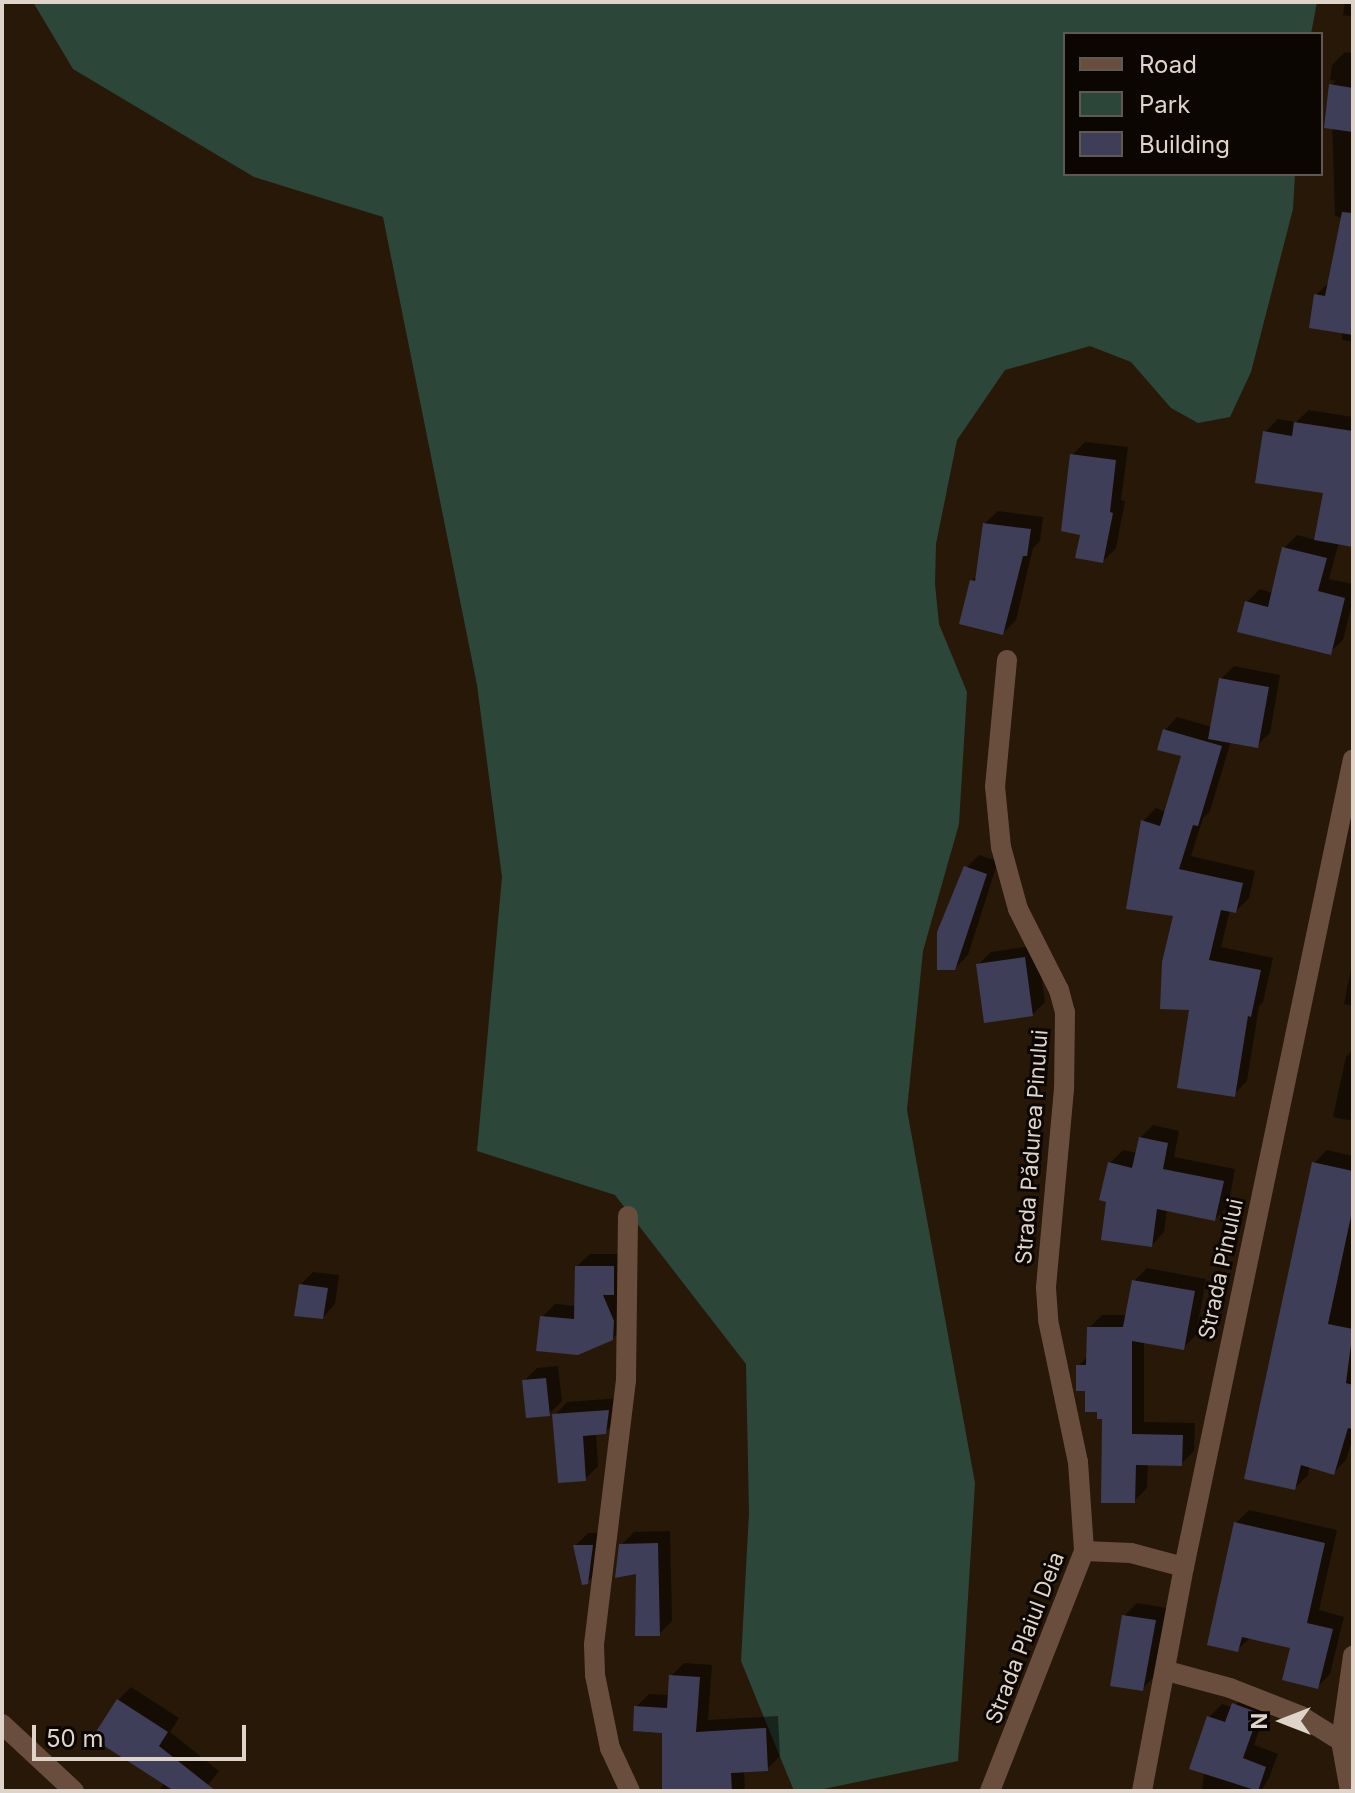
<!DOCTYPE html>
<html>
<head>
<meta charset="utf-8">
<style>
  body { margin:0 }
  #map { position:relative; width:1355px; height:1793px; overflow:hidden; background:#281808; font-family:Inter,sans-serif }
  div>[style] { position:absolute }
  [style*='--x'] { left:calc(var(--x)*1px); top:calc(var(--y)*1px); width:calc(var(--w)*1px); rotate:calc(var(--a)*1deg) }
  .green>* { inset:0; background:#2c473a }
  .shadow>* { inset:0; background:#0007 }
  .building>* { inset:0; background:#3e3e58 }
  .street>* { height:20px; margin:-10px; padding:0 10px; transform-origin:10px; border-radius:10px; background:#6a4e3d }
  span { translate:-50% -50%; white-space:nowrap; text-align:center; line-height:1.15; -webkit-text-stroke:6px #0c0602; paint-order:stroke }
  .street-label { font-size:22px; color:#dfd4ca }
  .frame { position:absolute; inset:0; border:4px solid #dfd4ca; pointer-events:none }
  .legend { position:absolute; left:1063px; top:32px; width:260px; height:144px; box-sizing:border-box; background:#0c0602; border:2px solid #605852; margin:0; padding:10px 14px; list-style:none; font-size:24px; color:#dfd4ca }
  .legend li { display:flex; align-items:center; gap:16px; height:40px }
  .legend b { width:40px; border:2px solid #605852 }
  .north { position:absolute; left:1243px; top:1681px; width:80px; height:80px; -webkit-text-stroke:6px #0c0602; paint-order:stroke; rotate:270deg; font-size:22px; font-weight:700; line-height:32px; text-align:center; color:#dfd4ca }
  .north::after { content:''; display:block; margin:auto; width:28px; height:36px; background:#dfd4ca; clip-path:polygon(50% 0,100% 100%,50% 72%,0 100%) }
  .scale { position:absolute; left:32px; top:1725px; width:214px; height:36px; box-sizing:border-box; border:4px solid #dfd4ca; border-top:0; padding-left:10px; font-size:24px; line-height:28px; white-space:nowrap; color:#dfd4ca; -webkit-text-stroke:6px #0c0602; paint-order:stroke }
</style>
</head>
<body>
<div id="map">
  <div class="green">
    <i style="clip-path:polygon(33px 2px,1317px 2px,1311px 34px,1065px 34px,1065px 174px,1295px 174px,1293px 209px,1251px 372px,1230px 417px,1198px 423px,1171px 408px,1131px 362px,1090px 346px,1005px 370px,957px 440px,936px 544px,935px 584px,939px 624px,967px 692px,959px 824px,923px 951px,907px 1110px,975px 1483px,958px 1761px,814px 1791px,794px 1791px,741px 1661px,749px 1513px,746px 1364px,615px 1195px,477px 1151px,502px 877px,477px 685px,383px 217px,254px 177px,73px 69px)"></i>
  </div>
  <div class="shadow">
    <i style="clip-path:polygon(1345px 2px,1353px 2px,1353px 17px,1343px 15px)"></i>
    <i style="clip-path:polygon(1345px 52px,1353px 53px,1353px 342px,1342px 340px,1343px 331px,1316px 295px,1329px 282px,1343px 218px,1335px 216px,1331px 85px,1336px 81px,1330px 80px,1332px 65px)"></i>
    <i style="clip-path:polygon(1309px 410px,1353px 417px,1353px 545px,1339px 542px,1329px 579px,1353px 584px,1353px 599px,1343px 640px,1330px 652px,1247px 602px,1260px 589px,1273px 593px,1284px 548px,1297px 535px,1316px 540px,1325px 492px,1265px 432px,1278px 419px,1296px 422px)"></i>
    <i style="clip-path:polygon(1085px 442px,1128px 447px,1121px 500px,1125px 501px,1116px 548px,1103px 561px,1072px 455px)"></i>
    <i style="clip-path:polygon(998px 511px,1043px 517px,1040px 541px,1033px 548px,1016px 620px,1003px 633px,972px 581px,978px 575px,985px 523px)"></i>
    <i style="clip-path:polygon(1234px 666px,1280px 675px,1270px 733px,1257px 745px,1231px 741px,1210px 811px,1203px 818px,1191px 856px,1255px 871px,1249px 898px,1236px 911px,1230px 910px,1221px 947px,1273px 958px,1263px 1002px,1259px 1006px,1247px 1081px,1234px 1094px,1191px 1008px,1175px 914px,1143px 821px,1156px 808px,1166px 812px,1183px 755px,1165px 730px,1177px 717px,1212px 727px,1221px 679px)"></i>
    <i style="clip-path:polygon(979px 855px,998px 861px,968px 955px,955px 968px,966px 868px)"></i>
    <i style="clip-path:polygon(1037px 945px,1045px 1002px,1032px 1015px,978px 965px,991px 952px)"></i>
    <i style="clip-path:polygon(1353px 959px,1353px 1006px,1344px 1004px)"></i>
    <i style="clip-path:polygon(1353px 1049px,1353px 1121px,1333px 1117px,1346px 1057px)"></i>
    <i style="clip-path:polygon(1153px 1125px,1179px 1131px,1174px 1157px,1235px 1169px,1228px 1206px,1215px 1219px,1167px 1209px,1164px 1232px,1152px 1245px,1110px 1163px,1123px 1150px,1137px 1153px,1140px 1138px)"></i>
    <i style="clip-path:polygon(1327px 1150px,1353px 1156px,1353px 1437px,1346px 1460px,1334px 1472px,1310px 1465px,1308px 1475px,1295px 1488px,1314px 1163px)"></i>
    <i style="clip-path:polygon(590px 1254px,626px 1254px,626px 1325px,612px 1339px,542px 1317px,555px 1304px,576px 1306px,577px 1266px)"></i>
    <i style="clip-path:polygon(1147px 1268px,1206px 1279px,1196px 1335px,1183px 1348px,1144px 1341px,1144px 1422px,1195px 1423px,1194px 1451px,1181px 1464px,1148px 1464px,1147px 1488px,1134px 1501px,1104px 1417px,1078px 1366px,1088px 1356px,1089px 1328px,1102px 1315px,1127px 1315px,1134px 1281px)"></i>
    <i style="clip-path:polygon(313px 1272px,339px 1275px,335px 1304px,323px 1317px,300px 1285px)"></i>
    <i style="clip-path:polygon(558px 1366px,562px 1401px,549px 1414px,524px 1381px,537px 1368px)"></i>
    <i style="clip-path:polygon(621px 1398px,619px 1419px,605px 1432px,596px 1433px,598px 1466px,585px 1479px,555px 1415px,567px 1402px)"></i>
    <i style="clip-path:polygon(1249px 1510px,1337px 1530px,1319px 1610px,1344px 1617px,1330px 1674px,1317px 1687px,1293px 1647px,1251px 1637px,1237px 1650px,1236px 1523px)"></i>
    <i style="clip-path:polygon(670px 1531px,672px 1621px,659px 1634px,638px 1571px,621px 1545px,634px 1532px)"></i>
    <i style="clip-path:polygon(588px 1533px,605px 1533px,601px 1569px,587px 1582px,575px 1546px)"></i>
    <i style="clip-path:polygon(1137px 1603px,1167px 1608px,1155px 1676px,1142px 1689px,1124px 1616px)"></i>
    <i style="clip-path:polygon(684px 1663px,712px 1665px,708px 1720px,778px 1716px,780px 1756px,767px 1769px,744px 1770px,745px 1788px,741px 1791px,664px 1791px,664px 1731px,636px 1707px,649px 1694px,670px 1695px,671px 1676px)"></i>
    <i style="clip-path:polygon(131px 1687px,179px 1718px,170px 1732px,219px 1771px,203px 1791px,159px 1790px,165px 1782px,118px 1700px)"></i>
    <i style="clip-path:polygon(1247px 1691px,1270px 1700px,1254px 1745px,1278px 1754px,1269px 1778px,1261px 1791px,1202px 1791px,1204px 1772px,1191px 1768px,1209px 1717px,1222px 1704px,1233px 1708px)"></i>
  </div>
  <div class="building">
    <i style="clip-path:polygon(1329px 84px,1353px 88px,1353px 132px,1324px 128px)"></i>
    <i style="clip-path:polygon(1342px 212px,1353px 213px,1353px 335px,1309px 328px,1314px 294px,1325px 296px)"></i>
    <i style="clip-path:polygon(1294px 422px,1353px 431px,1353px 547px,1314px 540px,1323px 493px,1255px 483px,1263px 431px,1292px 436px)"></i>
    <i style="clip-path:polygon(1070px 454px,1116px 460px,1110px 512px,1113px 513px,1103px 563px,1075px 558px,1080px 535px,1061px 531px)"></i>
    <i style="clip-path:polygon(983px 523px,1031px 529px,1027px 556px,1023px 556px,1003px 635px,959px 624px,970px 580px,975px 581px)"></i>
    <i style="clip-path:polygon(1282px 547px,1327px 558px,1318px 591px,1345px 598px,1331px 655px,1237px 632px,1245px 601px,1268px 607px)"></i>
    <i style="clip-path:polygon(1219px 678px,1269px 687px,1258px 748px,1208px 739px)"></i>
    <i style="clip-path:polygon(1163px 729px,1222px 746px,1198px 826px,1193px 825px,1179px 869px,1243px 883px,1236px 913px,1221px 910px,1209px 960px,1261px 970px,1251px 1017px,1248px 1016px,1235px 1097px,1177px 1088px,1189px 1010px,1160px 1009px,1162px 962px,1173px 916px,1126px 909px,1141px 820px,1160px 826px,1181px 756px,1157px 750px)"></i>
    <i style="clip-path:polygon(964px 866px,987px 874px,955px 970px,937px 970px,937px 932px)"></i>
    <i style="clip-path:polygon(1025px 957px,1033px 1016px,984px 1023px,976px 964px)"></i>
    <i style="clip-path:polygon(1139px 1137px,1168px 1143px,1163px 1169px,1224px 1181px,1215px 1221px,1157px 1209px,1152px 1247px,1101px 1240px,1106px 1202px,1099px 1200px,1108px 1162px,1132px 1168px)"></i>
    <i style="clip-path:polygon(1312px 1162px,1353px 1171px,1353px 1207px,1328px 1324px,1353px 1329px,1346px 1383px,1353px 1385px,1353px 1429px,1348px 1428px,1334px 1475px,1301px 1465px,1295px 1490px,1244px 1479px)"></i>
    <i style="clip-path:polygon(575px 1266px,614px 1266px,614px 1295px,603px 1295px,614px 1321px,613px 1340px,578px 1355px,536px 1351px,540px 1316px,574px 1319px)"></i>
    <i style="clip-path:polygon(1132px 1280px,1195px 1291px,1184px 1350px,1132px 1341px,1132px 1434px,1183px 1435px,1182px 1466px,1136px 1465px,1135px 1503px,1101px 1503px,1102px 1419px,1097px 1419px,1097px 1412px,1085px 1412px,1085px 1391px,1076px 1391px,1076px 1365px,1086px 1365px,1087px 1327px,1123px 1327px)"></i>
    <i style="clip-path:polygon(299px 1284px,328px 1288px,323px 1319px,294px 1316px)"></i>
    <i style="clip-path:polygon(546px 1378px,550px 1416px,526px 1418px,522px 1380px)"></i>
    <i style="clip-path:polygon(609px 1410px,606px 1434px,583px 1436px,586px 1481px,558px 1483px,552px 1414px)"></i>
    <i style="clip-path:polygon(1234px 1522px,1325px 1543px,1307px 1623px,1333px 1629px,1318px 1689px,1282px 1680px,1290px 1648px,1242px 1637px,1238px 1652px,1207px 1645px)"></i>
    <i style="clip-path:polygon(658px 1543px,660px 1636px,635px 1636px,636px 1574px,615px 1578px,619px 1544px)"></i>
    <i style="clip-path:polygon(573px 1545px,593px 1545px,588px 1584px,582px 1585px)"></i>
    <i style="clip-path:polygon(1122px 1615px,1156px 1620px,1143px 1691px,1110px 1686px)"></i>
    <i style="clip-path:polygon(669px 1675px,700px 1677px,696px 1732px,766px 1728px,768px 1771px,731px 1773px,732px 1791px,662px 1791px,662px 1733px,633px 1731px,634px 1706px,667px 1708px)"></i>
    <i style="clip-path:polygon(117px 1699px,168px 1732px,159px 1746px,216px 1791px,174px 1791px,92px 1738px)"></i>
    <i style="clip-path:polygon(1232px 1703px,1259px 1713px,1243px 1758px,1266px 1767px,1258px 1791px,1189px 1769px,1207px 1716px,1225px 1722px)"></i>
  </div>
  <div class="street">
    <i style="--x:1007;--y:660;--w:127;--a:95.4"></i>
    <i style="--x:995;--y:786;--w:61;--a:84.4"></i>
    <i style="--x:1001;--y:847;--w:64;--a:74.7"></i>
    <i style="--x:1018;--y:909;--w:91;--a:63.2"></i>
    <i style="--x:1059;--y:990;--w:23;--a:75"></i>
    <i style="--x:1065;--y:1012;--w:77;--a:90.7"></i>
    <i style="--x:1064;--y:1089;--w:200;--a:95.2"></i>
    <i style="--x:1046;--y:1288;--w:32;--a:86"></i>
    <i style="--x:1048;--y:1320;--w:145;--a:78.1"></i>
    <i style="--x:1078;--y:1462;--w:89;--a:86.1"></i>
    <i style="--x:628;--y:1216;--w:164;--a:90.7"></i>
    <i style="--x:626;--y:1380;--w:267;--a:96.9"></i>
    <i style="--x:594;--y:1645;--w:30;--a:88"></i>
    <i style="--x:595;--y:1675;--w:75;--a:78.4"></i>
    <i style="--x:610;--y:1748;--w:47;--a:65.1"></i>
    <i style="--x:1167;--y:1671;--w:65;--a:15.1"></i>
    <i style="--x:1230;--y:1688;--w:76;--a:21.5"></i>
    <i style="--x:1301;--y:1716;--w:47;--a:32"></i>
    <i style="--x:2;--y:1724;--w:98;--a:42.9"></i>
    <i style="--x:990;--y:1791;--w:258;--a:-68.6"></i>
    <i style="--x:1084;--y:1551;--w:47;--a:2.4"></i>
    <i style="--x:1131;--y:1553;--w:55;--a:14.8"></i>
    <i style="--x:1142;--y:1791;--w:228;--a:-79.4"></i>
    <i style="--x:1184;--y:1567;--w:825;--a:-78.19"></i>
    <i style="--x:1350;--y:1791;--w:51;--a:-100.2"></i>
    <i style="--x:1341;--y:1741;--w:86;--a:-82"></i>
  </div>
  <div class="street-label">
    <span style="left:1032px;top:1147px;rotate:-86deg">Strada Pădurea Pinului</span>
    <span style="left:1221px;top:1269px;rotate:-78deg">Strada Pinului</span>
    <span style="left:1025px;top:1638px;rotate:-69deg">Strada Plaiul Deia</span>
  </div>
  <div class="frame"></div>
  <ul class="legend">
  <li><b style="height:10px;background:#6a4e3d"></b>Road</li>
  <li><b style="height:22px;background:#2c473a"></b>Park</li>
  <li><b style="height:22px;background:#3e3e58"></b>Building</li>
  </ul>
  <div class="north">N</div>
  <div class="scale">50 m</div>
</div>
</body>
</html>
